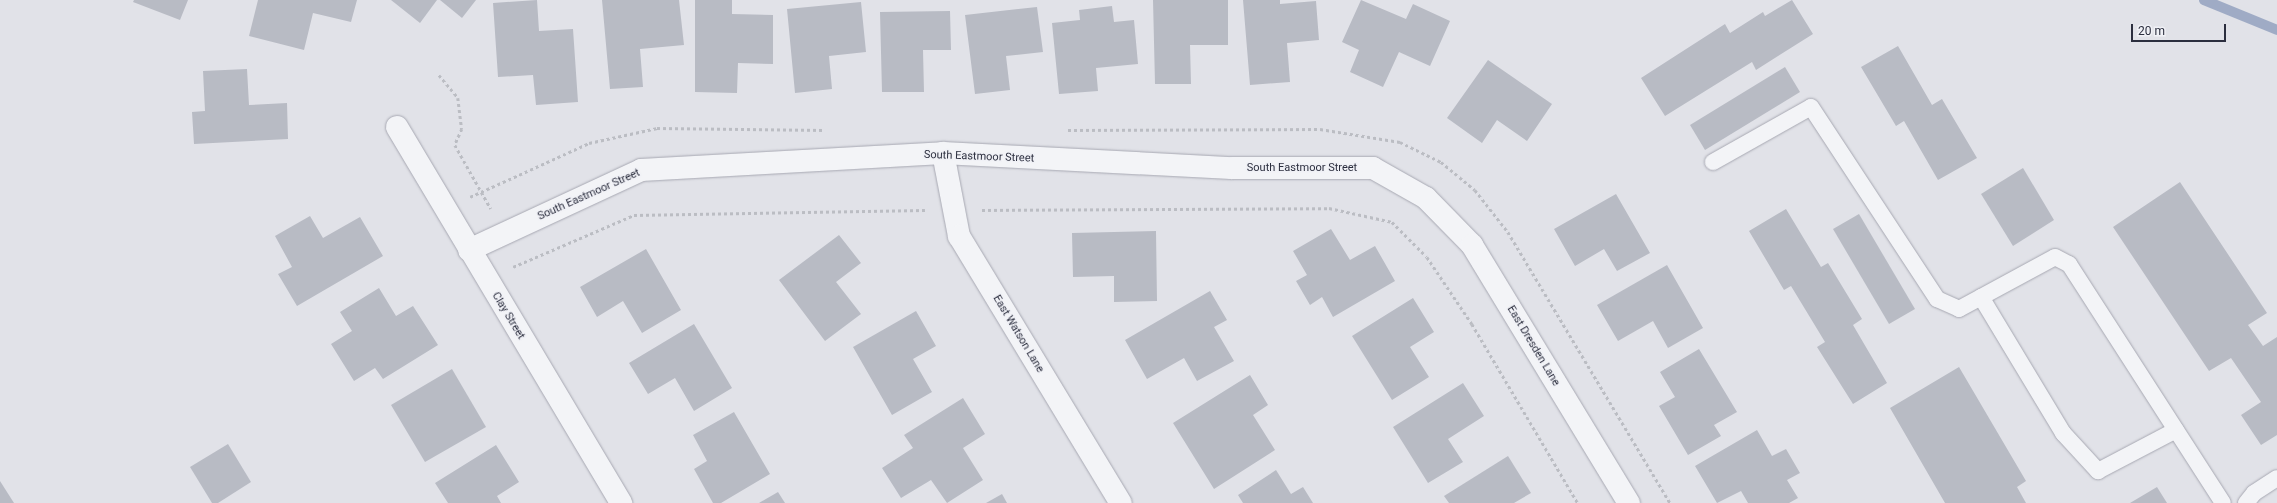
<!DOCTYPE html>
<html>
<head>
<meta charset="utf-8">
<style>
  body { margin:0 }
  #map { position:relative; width:2277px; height:503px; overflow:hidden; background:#e1e2e8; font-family:Roboto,sans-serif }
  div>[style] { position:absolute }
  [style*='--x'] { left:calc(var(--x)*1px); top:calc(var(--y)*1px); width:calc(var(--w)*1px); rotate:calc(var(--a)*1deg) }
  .stream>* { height:10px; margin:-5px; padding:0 5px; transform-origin:5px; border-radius:5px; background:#9fabc5 }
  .building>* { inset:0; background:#b8bbc4 }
  .path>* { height:2.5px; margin-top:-1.25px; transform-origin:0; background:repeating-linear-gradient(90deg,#bbbdc3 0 3px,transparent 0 6px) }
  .roads { filter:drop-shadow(0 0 1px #a7a8b2) drop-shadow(0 0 1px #a7a8b2) }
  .service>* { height:16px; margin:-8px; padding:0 8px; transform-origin:8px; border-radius:8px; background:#f3f4f7 }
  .minor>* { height:22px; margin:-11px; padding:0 11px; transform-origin:11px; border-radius:11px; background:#f3f4f7 }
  span { translate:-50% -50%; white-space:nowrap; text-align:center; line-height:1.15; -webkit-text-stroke:3px #f0f1f6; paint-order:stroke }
  .street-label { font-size:11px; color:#2b2e3e }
  .scale { position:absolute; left:2131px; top:24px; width:95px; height:18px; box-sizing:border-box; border:2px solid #2b2e3e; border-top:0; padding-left:5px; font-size:12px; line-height:14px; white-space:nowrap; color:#2b2e3e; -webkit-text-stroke:3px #f0f1f6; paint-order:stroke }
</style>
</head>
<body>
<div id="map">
  <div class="stream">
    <i style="--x:2204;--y:0;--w:79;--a:22.3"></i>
  </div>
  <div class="building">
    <i style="clip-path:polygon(134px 0,188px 0,180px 20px,133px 2px)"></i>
    <i style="clip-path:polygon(258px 0,357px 0,351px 22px,313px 13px,304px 50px,249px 36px)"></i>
    <i style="clip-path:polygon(391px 0,437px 0,420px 23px)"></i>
    <i style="clip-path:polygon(440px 0,476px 0,462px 18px)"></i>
    <i style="clip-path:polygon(537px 0,539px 31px,573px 29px,578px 102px,536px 105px,533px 75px,498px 77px,493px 3px)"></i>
    <i style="clip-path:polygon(602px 0,679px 0,684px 45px,640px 49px,643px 87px,610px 89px)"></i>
    <i style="clip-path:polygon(695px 0,732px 0,732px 14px,773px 15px,773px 64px,738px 63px,737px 93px,695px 92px)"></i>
    <i style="clip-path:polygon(1153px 0,1228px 0,1228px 45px,1190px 45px,1191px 84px,1155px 84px)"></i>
    <i style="clip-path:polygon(1243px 0,1280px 0,1280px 4px,1316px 1px,1319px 40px,1287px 43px,1290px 82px,1250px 85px)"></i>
    <i style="clip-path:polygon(1361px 0,1406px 19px,1413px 4px,1450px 21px,1430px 66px,1399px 52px,1383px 87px,1350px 72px,1359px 50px,1342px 42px)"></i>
    <i style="clip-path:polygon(1792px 0,1813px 34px,1756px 70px,1752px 62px,1665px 116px,1641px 78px,1725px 24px,1730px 33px,1763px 12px,1765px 16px)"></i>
    <i style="clip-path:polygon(861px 2px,866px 52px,829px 56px,832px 89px,795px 93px,787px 9px)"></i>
    <i style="clip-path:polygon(1112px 6px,1114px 22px,1134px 20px,1138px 64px,1096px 68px,1098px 91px,1059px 94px,1052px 23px,1080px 20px,1079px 10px)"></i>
    <i style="clip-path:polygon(1037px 7px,1043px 52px,1006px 56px,1010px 90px,975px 94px,965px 15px)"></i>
    <i style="clip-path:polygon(950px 11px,951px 50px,923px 50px,924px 92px,882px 92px,880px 12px)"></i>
    <i style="clip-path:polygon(1898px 46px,1932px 105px,1942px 99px,1977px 158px,1938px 180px,1904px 121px,1896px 126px,1861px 67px)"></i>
    <i style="clip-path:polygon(1488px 60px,1552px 104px,1527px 141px,1497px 120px,1482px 143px,1447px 118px)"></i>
    <i style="clip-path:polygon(1785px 67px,1800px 92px,1705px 150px,1690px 125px)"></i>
    <i style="clip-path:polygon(247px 69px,249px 105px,287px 103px,288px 139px,194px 144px,192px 112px,205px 111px,203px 71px)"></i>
    <i style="clip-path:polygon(2023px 168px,2054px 220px,2013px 246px,1981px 194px)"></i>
    <i style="clip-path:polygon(2180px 182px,2267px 313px,2248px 325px,2263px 346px,2277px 337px,2277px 435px,2261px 445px,2241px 415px,2261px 402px,2231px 358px,2209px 371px,2113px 227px)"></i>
    <i style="clip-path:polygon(1616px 194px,1650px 253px,1617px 271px,1604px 249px,1575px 266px,1554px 229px)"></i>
    <i style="clip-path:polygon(1786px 209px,1821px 267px,1828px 263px,1862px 319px,1853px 325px,1887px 383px,1853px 404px,1817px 347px,1825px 342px,1791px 286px,1784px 290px,1749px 231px)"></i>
    <i style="clip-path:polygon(1859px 214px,1915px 309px,1889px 324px,1833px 229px)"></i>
    <i style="clip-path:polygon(310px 216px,323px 238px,360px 217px,383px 256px,297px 306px,278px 274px,292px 267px,275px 236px)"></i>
    <i style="clip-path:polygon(1331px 229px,1350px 260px,1375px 246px,1395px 281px,1333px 317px,1322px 297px,1310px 305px,1296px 281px,1307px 275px,1293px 251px)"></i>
    <i style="clip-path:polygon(1156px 231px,1157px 301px,1114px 302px,1114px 276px,1073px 277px,1072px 233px)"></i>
    <i style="clip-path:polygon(839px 235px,861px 263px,836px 282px,861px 314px,825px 341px,779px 280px)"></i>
    <i style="clip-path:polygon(646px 249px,681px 310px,642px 333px,623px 301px,597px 317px,580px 287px)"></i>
    <i style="clip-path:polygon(1667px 265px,1703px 328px,1668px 348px,1653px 321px,1618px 341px,1597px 305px)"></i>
    <i style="clip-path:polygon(379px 288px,396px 316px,413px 306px,438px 345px,383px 379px,375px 368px,354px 381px,331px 344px,352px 331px,340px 312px)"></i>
    <i style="clip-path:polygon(1210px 291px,1227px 320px,1214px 327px,1234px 361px,1197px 381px,1184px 358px,1147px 379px,1125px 340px)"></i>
    <i style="clip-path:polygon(1413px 298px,1434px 332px,1410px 347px,1429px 377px,1392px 400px,1352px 336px)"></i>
    <i style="clip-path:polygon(916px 311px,936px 346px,913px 359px,932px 392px,892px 415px,853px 347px)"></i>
    <i style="clip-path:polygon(694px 324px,732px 388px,694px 411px,675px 378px,648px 394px,629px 363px)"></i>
    <i style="clip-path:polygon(1699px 349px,1737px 412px,1714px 425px,1721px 436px,1688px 455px,1659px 406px,1675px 397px,1660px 372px)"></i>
    <i style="clip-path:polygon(1959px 367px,2026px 481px,2017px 487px,2026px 503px,1945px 503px,1890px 408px)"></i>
    <i style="clip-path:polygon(452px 369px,486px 427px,425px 462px,391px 405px)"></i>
    <i style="clip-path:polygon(1250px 375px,1268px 405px,1253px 415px,1275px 450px,1214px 489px,1173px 423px)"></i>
    <i style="clip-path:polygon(1463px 383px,1484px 416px,1448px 439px,1463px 462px,1428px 483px,1393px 427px)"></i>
    <i style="clip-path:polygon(963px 398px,985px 434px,963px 448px,983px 480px,947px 503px,931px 480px,901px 498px,882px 468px,913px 448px,904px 435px)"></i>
    <i style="clip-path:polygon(734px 412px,770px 474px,721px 503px,713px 503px,694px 469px,707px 461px,693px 435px)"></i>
    <i style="clip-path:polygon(1757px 430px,1772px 456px,1786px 449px,1800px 473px,1787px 480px,1798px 498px,1789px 503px,1748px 503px,1741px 491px,1717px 503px,1695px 466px)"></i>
    <i style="clip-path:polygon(228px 444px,251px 482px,218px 503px,212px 503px,190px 467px)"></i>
    <i style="clip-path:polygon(496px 445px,519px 482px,497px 496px,501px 503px,448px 503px,435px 483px)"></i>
    <i style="clip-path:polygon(1508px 456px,1531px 493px,1514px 503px,1449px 503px,1444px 496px)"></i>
    <i style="clip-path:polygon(1276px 470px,1291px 494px,1303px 487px,1313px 503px,1243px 503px,1238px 495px)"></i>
    <i style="clip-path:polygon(0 481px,14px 503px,0 503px)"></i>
    <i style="clip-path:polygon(2157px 487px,2167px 503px,2130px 503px)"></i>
    <i style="clip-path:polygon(778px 492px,785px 503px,759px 503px)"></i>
    <i style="clip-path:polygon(1002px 494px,1007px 503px,986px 503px)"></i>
  </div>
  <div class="path">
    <i style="--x:439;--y:75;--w:30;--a:50"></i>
    <i style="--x:458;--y:98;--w:31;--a:83"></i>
    <i style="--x:462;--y:129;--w:17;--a:114"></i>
    <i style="--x:455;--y:145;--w:73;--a:60.6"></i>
    <i style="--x:1068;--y:130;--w:252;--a:-0.2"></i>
    <i style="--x:1320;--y:129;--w:81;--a:9.2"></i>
    <i style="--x:1400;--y:142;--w:46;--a:26"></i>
    <i style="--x:1441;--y:162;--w:44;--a:39.5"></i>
    <i style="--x:1475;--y:190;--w:53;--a:51.8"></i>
    <i style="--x:1508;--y:232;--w:316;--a:59.1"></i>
    <i style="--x:470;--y:197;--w:131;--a:-24.4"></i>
    <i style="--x:589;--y:143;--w:70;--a:-12.4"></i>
    <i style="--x:657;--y:128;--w:168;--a:0.7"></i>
    <i style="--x:982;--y:210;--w:347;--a:-0.3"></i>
    <i style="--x:1329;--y:208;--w:65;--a:12.5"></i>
    <i style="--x:1392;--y:222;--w:49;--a:45"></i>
    <i style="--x:1427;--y:257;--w:81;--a:56.1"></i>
    <i style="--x:1472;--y:324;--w:208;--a:59.4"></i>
    <i style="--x:513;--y:267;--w:132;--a:-23.3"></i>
    <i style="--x:634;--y:215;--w:291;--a:-1"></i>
  </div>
  <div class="roads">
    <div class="service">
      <i style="--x:1713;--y:162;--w:112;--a:-29.3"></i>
      <i style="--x:1811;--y:107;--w:230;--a:56.7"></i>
      <i style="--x:1937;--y:299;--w:24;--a:24"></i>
      <i style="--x:1959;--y:309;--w:109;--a:-28.4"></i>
      <i style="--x:2055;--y:257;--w:16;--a:27"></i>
      <i style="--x:2069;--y:264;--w:284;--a:57.2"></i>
      <i style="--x:1981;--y:297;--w:159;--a:58.9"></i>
      <i style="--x:2063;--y:433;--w:52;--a:47.4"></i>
      <i style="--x:2098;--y:471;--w:88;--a:-27.7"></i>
      <i style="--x:2246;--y:503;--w:13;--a:-51"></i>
      <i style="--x:2254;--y:493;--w:27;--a:-33"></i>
    </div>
    <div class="minor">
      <i style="--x:397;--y:127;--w:438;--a:59.2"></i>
      <i style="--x:943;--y:153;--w:85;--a:79.1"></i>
      <i style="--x:959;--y:236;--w:312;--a:58.8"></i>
      <i style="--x:469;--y:250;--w:190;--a:-24.9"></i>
      <i style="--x:641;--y:170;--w:302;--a:-3.2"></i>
      <i style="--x:943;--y:153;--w:289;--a:3"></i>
      <i style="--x:1232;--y:168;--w:141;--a:0"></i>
      <i style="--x:1373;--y:168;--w:61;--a:29.5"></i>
      <i style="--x:1426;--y:198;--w:66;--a:45.6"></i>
      <i style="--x:1472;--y:245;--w:302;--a:58.7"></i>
    </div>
  </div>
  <div class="street-label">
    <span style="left:979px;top:157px;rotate:2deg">South Eastmoor Street</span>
    <span style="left:1302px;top:168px">South Eastmoor Street</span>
    <span style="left:589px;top:195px;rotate:-24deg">South Eastmoor Street</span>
    <span style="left:508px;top:316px;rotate:59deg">Clay Street</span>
    <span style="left:1018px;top:334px;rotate:59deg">East Watson Lane</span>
    <span style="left:1533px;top:346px;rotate:59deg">East Dresden Lane</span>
  </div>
  <div class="scale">20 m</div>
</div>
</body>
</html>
